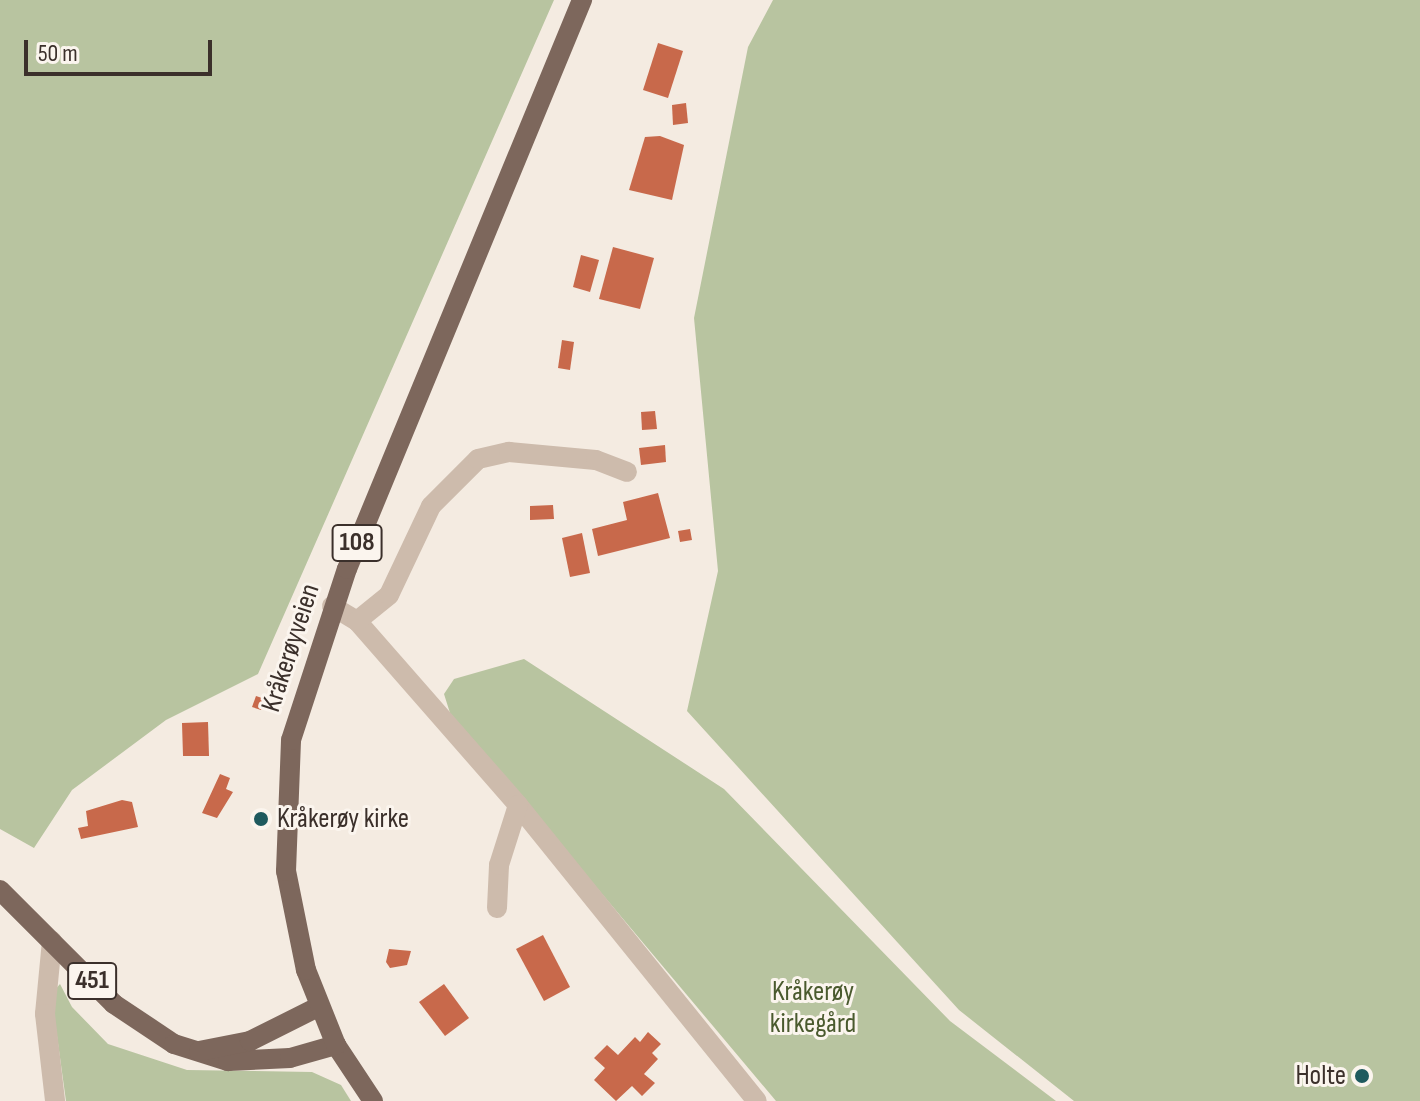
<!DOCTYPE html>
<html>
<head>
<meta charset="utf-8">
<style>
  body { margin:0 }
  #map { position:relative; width:1420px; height:1101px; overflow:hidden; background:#f4ebe1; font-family:"Sofia Sans Condensed",sans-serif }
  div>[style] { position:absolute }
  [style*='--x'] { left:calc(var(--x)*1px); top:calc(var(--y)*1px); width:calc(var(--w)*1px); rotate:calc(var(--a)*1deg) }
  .green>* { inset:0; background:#b8c4a0 }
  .building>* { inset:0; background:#c8694b }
  .minor>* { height:20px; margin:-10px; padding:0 10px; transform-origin:10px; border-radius:10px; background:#cdbbac }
  .major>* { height:20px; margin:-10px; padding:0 10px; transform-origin:10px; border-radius:10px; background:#7d675c }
  .dots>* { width:22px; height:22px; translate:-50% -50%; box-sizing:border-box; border:4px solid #fbf5ee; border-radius:50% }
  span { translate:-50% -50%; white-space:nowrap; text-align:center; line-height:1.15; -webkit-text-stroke:6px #fbf5ee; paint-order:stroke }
  .shield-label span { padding:2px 6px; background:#fbf5ee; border:2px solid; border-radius:6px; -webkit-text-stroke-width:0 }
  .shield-label { font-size:26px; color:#3b302b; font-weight:700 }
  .street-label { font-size:28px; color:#3b302b }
  .poi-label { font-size:28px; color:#3b302b }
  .left { translate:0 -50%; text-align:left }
  .right { translate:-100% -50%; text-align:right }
  .park-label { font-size:28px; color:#4a5a2e }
  .scale { position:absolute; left:24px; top:40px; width:188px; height:36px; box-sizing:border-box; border:4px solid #3b302b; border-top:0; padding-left:10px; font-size:24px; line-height:28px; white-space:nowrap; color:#3b302b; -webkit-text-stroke:6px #fbf5ee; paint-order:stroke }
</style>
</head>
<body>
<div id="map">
  <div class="green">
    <i style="clip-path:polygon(0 0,554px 0,258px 674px,166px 720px,72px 790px,34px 848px,0 829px)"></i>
    <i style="clip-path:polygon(773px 0,1420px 0,1420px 1101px,1074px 1101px,959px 1010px,687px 711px,718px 571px,694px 318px,748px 47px)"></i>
    <i style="clip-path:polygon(524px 659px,724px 789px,950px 1021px,1056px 1101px,776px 1101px,450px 713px,444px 694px,454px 679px)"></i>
    <i style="clip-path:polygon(60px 984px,72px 1007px,108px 1044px,187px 1070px,312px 1072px,341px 1085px,351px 1101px,66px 1101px,53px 1007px,53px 992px)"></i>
  </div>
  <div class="building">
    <i style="clip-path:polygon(658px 43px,683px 51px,668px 98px,643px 90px)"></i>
    <i style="clip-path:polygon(686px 103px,688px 123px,673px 125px,672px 105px)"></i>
    <i style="clip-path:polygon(660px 136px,684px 145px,672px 200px,629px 190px,645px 137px)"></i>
    <i style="clip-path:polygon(613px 247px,654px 258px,640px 309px,599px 299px)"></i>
    <i style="clip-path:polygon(581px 255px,599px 260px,590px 292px,573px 287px)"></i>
    <i style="clip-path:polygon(562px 340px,574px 342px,570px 370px,558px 368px)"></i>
    <i style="clip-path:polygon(655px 411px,657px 429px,642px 430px,641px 412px)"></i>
    <i style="clip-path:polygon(665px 445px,666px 462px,641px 465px,639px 448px)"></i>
    <i style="clip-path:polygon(658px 493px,670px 538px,598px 556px,592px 529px,627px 520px,623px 502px)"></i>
    <i style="clip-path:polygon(553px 505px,554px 519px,530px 520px,530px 506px)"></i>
    <i style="clip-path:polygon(690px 529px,692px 540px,680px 542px,678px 531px)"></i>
    <i style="clip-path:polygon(582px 533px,590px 573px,570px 577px,562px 538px)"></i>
    <i style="clip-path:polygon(256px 696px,265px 699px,261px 710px,252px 707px)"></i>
    <i style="clip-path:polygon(208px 722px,209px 756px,183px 756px,182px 723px)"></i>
    <i style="clip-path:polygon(220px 774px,230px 778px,226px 789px,233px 792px,217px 818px,202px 813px)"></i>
    <i style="clip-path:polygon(122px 800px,132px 802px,138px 827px,81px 839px,78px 828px,88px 826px,86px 811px)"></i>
    <i style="clip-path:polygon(543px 935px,570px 987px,544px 1001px,516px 949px)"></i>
    <i style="clip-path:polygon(389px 949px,411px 951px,407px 965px,390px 968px,386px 962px)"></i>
    <i style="clip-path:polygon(444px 984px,469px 1018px,445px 1036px,419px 1002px)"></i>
    <i style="clip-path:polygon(648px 1032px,661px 1044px,652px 1053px,658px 1059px,644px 1074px,655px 1083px,642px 1096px,632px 1086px,616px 1101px,594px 1080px,605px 1068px,594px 1058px,607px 1045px,618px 1055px,635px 1037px,640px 1042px)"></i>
  </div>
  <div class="minor">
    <i style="--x:332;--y:606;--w:29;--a:31"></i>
    <i style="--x:357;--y:621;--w:244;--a:48.8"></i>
    <i style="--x:518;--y:805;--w:380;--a:51.1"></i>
    <i style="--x:357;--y:621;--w:41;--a:-39.1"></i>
    <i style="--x:389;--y:595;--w:98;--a:-64.7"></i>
    <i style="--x:431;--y:506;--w:66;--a:-45"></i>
    <i style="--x:478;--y:459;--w:32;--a:-13"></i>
    <i style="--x:509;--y:452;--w:87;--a:5.3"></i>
    <i style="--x:596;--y:460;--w:33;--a:21"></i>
    <i style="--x:497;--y:908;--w:43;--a:-87.3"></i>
    <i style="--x:499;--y:865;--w:63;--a:-72.4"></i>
    <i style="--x:52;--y:941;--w:73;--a:95.5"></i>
    <i style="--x:45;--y:1014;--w:88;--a:83.4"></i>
  </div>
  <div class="major">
    <i style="--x:0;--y:890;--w:161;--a:45"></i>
    <i style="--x:114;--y:1004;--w:72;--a:33.7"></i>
    <i style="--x:174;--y:1044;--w:57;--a:17.5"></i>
    <i style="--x:228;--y:1061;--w:62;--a:-2.8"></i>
    <i style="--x:290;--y:1058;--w:48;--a:-15.8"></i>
    <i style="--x:199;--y:1051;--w:52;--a:-11.1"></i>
    <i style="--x:250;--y:1041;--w:76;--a:-26.6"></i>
    <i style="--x:373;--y:1101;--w:67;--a:-123.5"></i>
    <i style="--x:336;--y:1045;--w:81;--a:-111.8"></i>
    <i style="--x:306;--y:970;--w:101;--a:-101.4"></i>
    <i style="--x:286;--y:871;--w:131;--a:-87.8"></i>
    <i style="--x:291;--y:740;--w:180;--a:-71.9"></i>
    <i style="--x:347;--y:569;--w:616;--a:-67.56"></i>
  </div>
  <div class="dots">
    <i style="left:261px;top:819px;background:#1f5a5e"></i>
    <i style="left:1362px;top:1076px;background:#1f5a5e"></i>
  </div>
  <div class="shield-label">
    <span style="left:357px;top:543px">108</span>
    <span style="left:92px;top:981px">451</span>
  </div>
  <div class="street-label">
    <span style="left:291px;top:648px;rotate:-72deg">Kråkerøyveien</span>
  </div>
  <div class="poi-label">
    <span class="left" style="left:277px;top:819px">Kråkerøy kirke</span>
    <span class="right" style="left:1346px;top:1076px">Holte</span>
  </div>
  <div class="park-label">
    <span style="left:813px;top:1008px">Kråkerøy<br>kirkegård</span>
  </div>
  <div class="scale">50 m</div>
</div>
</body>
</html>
